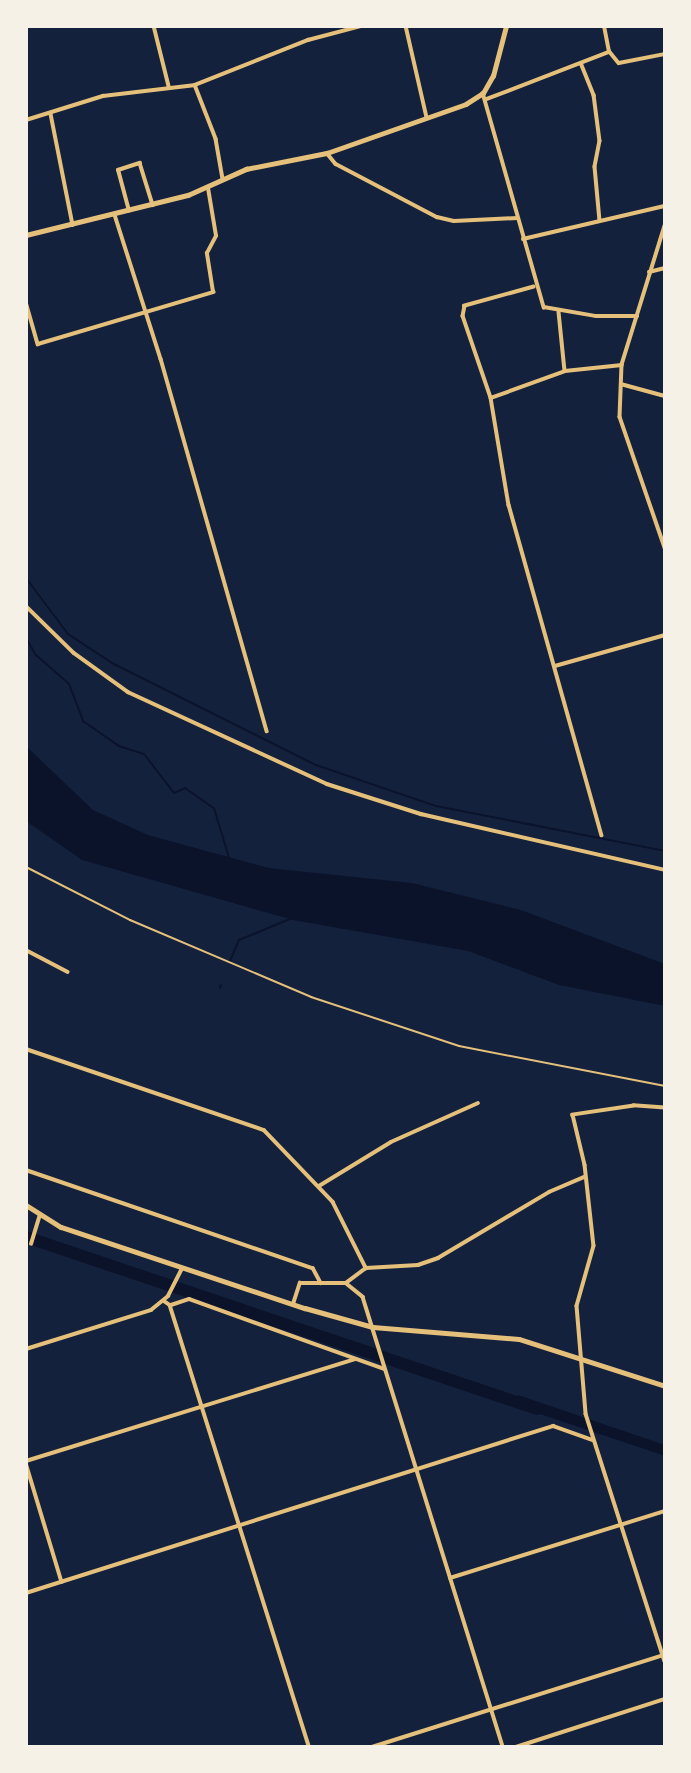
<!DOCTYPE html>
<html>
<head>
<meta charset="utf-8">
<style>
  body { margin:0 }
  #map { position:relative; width:691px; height:1773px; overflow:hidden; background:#14213d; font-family:"Roboto Serif",serif }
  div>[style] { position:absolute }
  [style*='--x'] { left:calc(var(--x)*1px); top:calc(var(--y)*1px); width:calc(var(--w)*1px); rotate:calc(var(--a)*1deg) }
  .water>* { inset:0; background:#0b132b }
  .stream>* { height:2px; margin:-1px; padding:0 1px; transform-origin:1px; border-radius:1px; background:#0b132b }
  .river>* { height:12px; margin:-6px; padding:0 6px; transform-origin:6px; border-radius:6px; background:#0b132b }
  .path>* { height:2px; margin:-1px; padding:0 1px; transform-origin:1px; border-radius:1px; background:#e5c07b }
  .minor>* { height:3.5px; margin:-1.75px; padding:0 1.75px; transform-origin:1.75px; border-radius:1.75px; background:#e5c07b }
  .tertiary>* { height:3.5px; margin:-1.75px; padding:0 1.75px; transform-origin:1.75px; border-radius:1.75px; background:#e5c07b }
  .secondary>* { height:4.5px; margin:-2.25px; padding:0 2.25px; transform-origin:2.25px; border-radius:2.25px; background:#e5c07b }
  span { translate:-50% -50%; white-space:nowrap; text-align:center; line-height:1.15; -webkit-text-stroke:6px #f6f1e7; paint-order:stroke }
  .frame { position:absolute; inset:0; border:28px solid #f6f1e7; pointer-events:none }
</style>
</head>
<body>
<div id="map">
  <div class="water">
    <i style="clip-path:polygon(26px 746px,93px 810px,148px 835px,269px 868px,412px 883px,521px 910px,665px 964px,665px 1006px,559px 985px,468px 951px,293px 920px,82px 860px,26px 821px)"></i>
    <i style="clip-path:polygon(518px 1395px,665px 1445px,665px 1456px,525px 1409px)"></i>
  </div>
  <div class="stream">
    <i style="--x:26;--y:578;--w:70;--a:53.1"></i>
    <i style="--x:68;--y:634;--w:53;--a:33.4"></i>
    <i style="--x:112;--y:663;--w:228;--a:26.6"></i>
    <i style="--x:316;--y:765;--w:127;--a:18.9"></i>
    <i style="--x:436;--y:806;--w:233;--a:11.1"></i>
    <i style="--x:26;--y:638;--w:20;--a:60"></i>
    <i style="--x:36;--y:655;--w:44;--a:41.3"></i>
    <i style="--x:69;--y:684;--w:40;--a:69"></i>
    <i style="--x:83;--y:721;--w:44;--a:34.8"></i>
    <i style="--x:119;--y:746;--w:26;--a:18"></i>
    <i style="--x:144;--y:754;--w:49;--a:52.4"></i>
    <i style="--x:174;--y:793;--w:12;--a:-24"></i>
    <i style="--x:185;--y:788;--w:35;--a:35"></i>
    <i style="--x:214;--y:808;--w:52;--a:73.3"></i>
    <i style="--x:230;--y:961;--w:23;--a:-67"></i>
    <i style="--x:239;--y:940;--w:55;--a:-22.4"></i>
    <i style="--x:220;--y:988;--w:3;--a:-72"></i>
  </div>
  <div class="river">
    <i style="--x:26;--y:1237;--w:539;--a:18.6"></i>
  </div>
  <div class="path">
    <i style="--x:26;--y:867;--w:117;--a:27"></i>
    <i style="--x:130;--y:920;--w:197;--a:23"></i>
    <i style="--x:311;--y:997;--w:156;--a:18.3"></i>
    <i style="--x:459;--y:1046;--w:210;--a:11"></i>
  </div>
  <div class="minor">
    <i style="--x:154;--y:26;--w:62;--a:76"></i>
    <i style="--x:406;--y:26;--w:94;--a:77.1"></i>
    <i style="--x:610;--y:52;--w:14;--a:51"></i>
    <i style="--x:619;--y:63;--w:47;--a:-11.1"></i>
    <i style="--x:581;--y:63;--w:35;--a:68"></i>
    <i style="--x:594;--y:95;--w:46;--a:82.6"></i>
    <i style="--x:600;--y:141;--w:26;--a:101"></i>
    <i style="--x:595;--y:167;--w:54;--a:84.7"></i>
    <i style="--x:195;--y:85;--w:58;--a:68.7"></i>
    <i style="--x:216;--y:139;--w:41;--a:80.1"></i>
    <i style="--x:483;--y:93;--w:223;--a:74.1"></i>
    <i style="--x:544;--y:307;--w:53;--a:9.8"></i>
    <i style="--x:596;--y:316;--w:41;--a:0"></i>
    <i style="--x:487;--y:99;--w:131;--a:-21.1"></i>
    <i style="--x:609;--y:52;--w:26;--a:-101"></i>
    <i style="--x:51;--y:114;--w:113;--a:78.8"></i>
    <i style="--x:26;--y:120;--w:81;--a:-17.3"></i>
    <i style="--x:103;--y:96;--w:93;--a:-6.8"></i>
    <i style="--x:195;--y:85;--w:122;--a:-21.7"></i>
    <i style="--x:308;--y:40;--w:55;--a:-14.8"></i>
    <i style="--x:327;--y:153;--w:14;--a:51"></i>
    <i style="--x:336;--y:164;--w:114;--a:27.7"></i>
    <i style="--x:437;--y:217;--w:17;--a:13"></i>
    <i style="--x:454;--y:221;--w:63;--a:-2.7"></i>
    <i style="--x:129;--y:211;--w:42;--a:-105"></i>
    <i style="--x:118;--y:170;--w:23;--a:-18"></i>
    <i style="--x:140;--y:163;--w:44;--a:72.8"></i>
    <i style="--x:115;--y:215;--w:151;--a:72.3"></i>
    <i style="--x:161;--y:359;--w:387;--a:74.1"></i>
    <i style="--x:665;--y:226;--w:145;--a:107.2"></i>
    <i style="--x:622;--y:365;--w:52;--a:92.2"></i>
    <i style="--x:620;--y:417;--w:139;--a:71"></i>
    <i style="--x:523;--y:239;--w:146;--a:-13.1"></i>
    <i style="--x:649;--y:272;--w:16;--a:-14"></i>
    <i style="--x:534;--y:287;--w:72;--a:164.6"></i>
    <i style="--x:465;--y:306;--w:10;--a:101"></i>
    <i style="--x:463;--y:316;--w:87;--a:71.1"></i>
    <i style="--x:491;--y:398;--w:109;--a:80.5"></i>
    <i style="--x:509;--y:505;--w:343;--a:74.3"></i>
    <i style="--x:26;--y:302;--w:44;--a:74.1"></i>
    <i style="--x:38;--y:344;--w:183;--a:-16.5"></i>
    <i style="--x:213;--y:292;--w:39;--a:-99"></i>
    <i style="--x:207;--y:253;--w:19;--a:-62"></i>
    <i style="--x:216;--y:236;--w:49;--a:-99.5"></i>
    <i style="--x:559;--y:312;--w:59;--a:84.2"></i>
    <i style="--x:621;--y:384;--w:46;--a:15.3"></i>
    <i style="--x:491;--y:398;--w:79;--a:-20"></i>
    <i style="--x:565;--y:371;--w:57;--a:-6"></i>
    <i style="--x:26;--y:606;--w:67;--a:44.4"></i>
    <i style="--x:74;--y:653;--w:67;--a:35.8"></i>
    <i style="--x:128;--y:692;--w:219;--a:24.8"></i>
    <i style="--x:327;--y:784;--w:99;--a:17.7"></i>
    <i style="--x:421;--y:814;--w:250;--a:12.9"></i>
    <i style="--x:555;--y:666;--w:114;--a:-15.7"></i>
    <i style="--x:26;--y:950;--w:47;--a:27.6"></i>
    <i style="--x:26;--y:1049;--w:251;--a:18.8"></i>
    <i style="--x:264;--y:1130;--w:100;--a:46.2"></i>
    <i style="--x:333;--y:1202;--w:74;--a:63.4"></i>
    <i style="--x:665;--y:1108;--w:31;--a:-176"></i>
    <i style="--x:634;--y:1106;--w:62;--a:171.6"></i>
    <i style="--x:573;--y:1115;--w:51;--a:76.5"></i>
    <i style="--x:585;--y:1165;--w:81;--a:83.7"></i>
    <i style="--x:594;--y:1246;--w:62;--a:105.8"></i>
    <i style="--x:577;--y:1306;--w:108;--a:85.2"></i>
    <i style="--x:586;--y:1414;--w:259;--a:72.3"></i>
    <i style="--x:26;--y:1170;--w:303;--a:18.9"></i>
    <i style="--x:313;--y:1268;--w:17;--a:62"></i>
    <i style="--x:319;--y:1186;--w:84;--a:-31.4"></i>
    <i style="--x:391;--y:1142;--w:95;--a:-24.1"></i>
    <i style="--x:31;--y:1244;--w:30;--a:-73"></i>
    <i style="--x:346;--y:1283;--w:25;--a:-37"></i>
    <i style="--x:366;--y:1268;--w:52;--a:-3.3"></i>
    <i style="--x:418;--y:1265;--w:21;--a:-19"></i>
    <i style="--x:438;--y:1258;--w:129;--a:-30.7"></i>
    <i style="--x:549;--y:1192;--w:38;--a:-23"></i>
    <i style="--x:164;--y:1301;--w:7;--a:34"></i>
    <i style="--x:170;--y:1305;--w:463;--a:72.5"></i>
    <i style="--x:171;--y:1305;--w:19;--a:-18"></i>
    <i style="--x:189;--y:1299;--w:207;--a:19.7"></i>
    <i style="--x:26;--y:1461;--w:344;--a:-17.2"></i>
    <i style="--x:26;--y:1463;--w:124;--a:73.2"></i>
    <i style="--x:450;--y:1578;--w:225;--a:-17.3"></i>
    <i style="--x:26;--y:1593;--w:553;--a:-17.58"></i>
    <i style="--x:553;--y:1426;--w:42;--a:19.3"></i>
    <i style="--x:372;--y:1747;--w:305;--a:-17.5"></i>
    <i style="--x:516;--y:1747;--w:157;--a:-17.9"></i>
  </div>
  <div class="tertiary">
    <i style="--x:293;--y:1304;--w:22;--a:-72"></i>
    <i style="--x:300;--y:1283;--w:46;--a:0"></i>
    <i style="--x:346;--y:1283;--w:22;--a:39"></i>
    <i style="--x:363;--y:1297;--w:471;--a:72.7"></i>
    <i style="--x:26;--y:1349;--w:131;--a:-17.3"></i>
    <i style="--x:151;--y:1310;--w:22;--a:-39"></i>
    <i style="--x:168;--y:1296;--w:30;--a:-63"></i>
  </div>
  <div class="secondary">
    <i style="--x:26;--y:235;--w:167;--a:-13.9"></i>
    <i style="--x:188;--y:195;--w:64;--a:-24.1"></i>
    <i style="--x:246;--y:169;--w:83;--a:-11.2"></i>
    <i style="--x:327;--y:153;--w:147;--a:-19.4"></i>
    <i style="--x:466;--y:104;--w:20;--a:-33"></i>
    <i style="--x:483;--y:93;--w:20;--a:-60"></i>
    <i style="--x:493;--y:76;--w:52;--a:-75.4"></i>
    <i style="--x:26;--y:1205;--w:41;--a:32.2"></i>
    <i style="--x:61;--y:1227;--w:257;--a:18.4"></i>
    <i style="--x:305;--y:1308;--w:71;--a:15.6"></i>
    <i style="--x:373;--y:1327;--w:146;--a:4.7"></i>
    <i style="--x:519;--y:1339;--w:153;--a:17.8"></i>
  </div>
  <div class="frame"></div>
</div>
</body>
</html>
